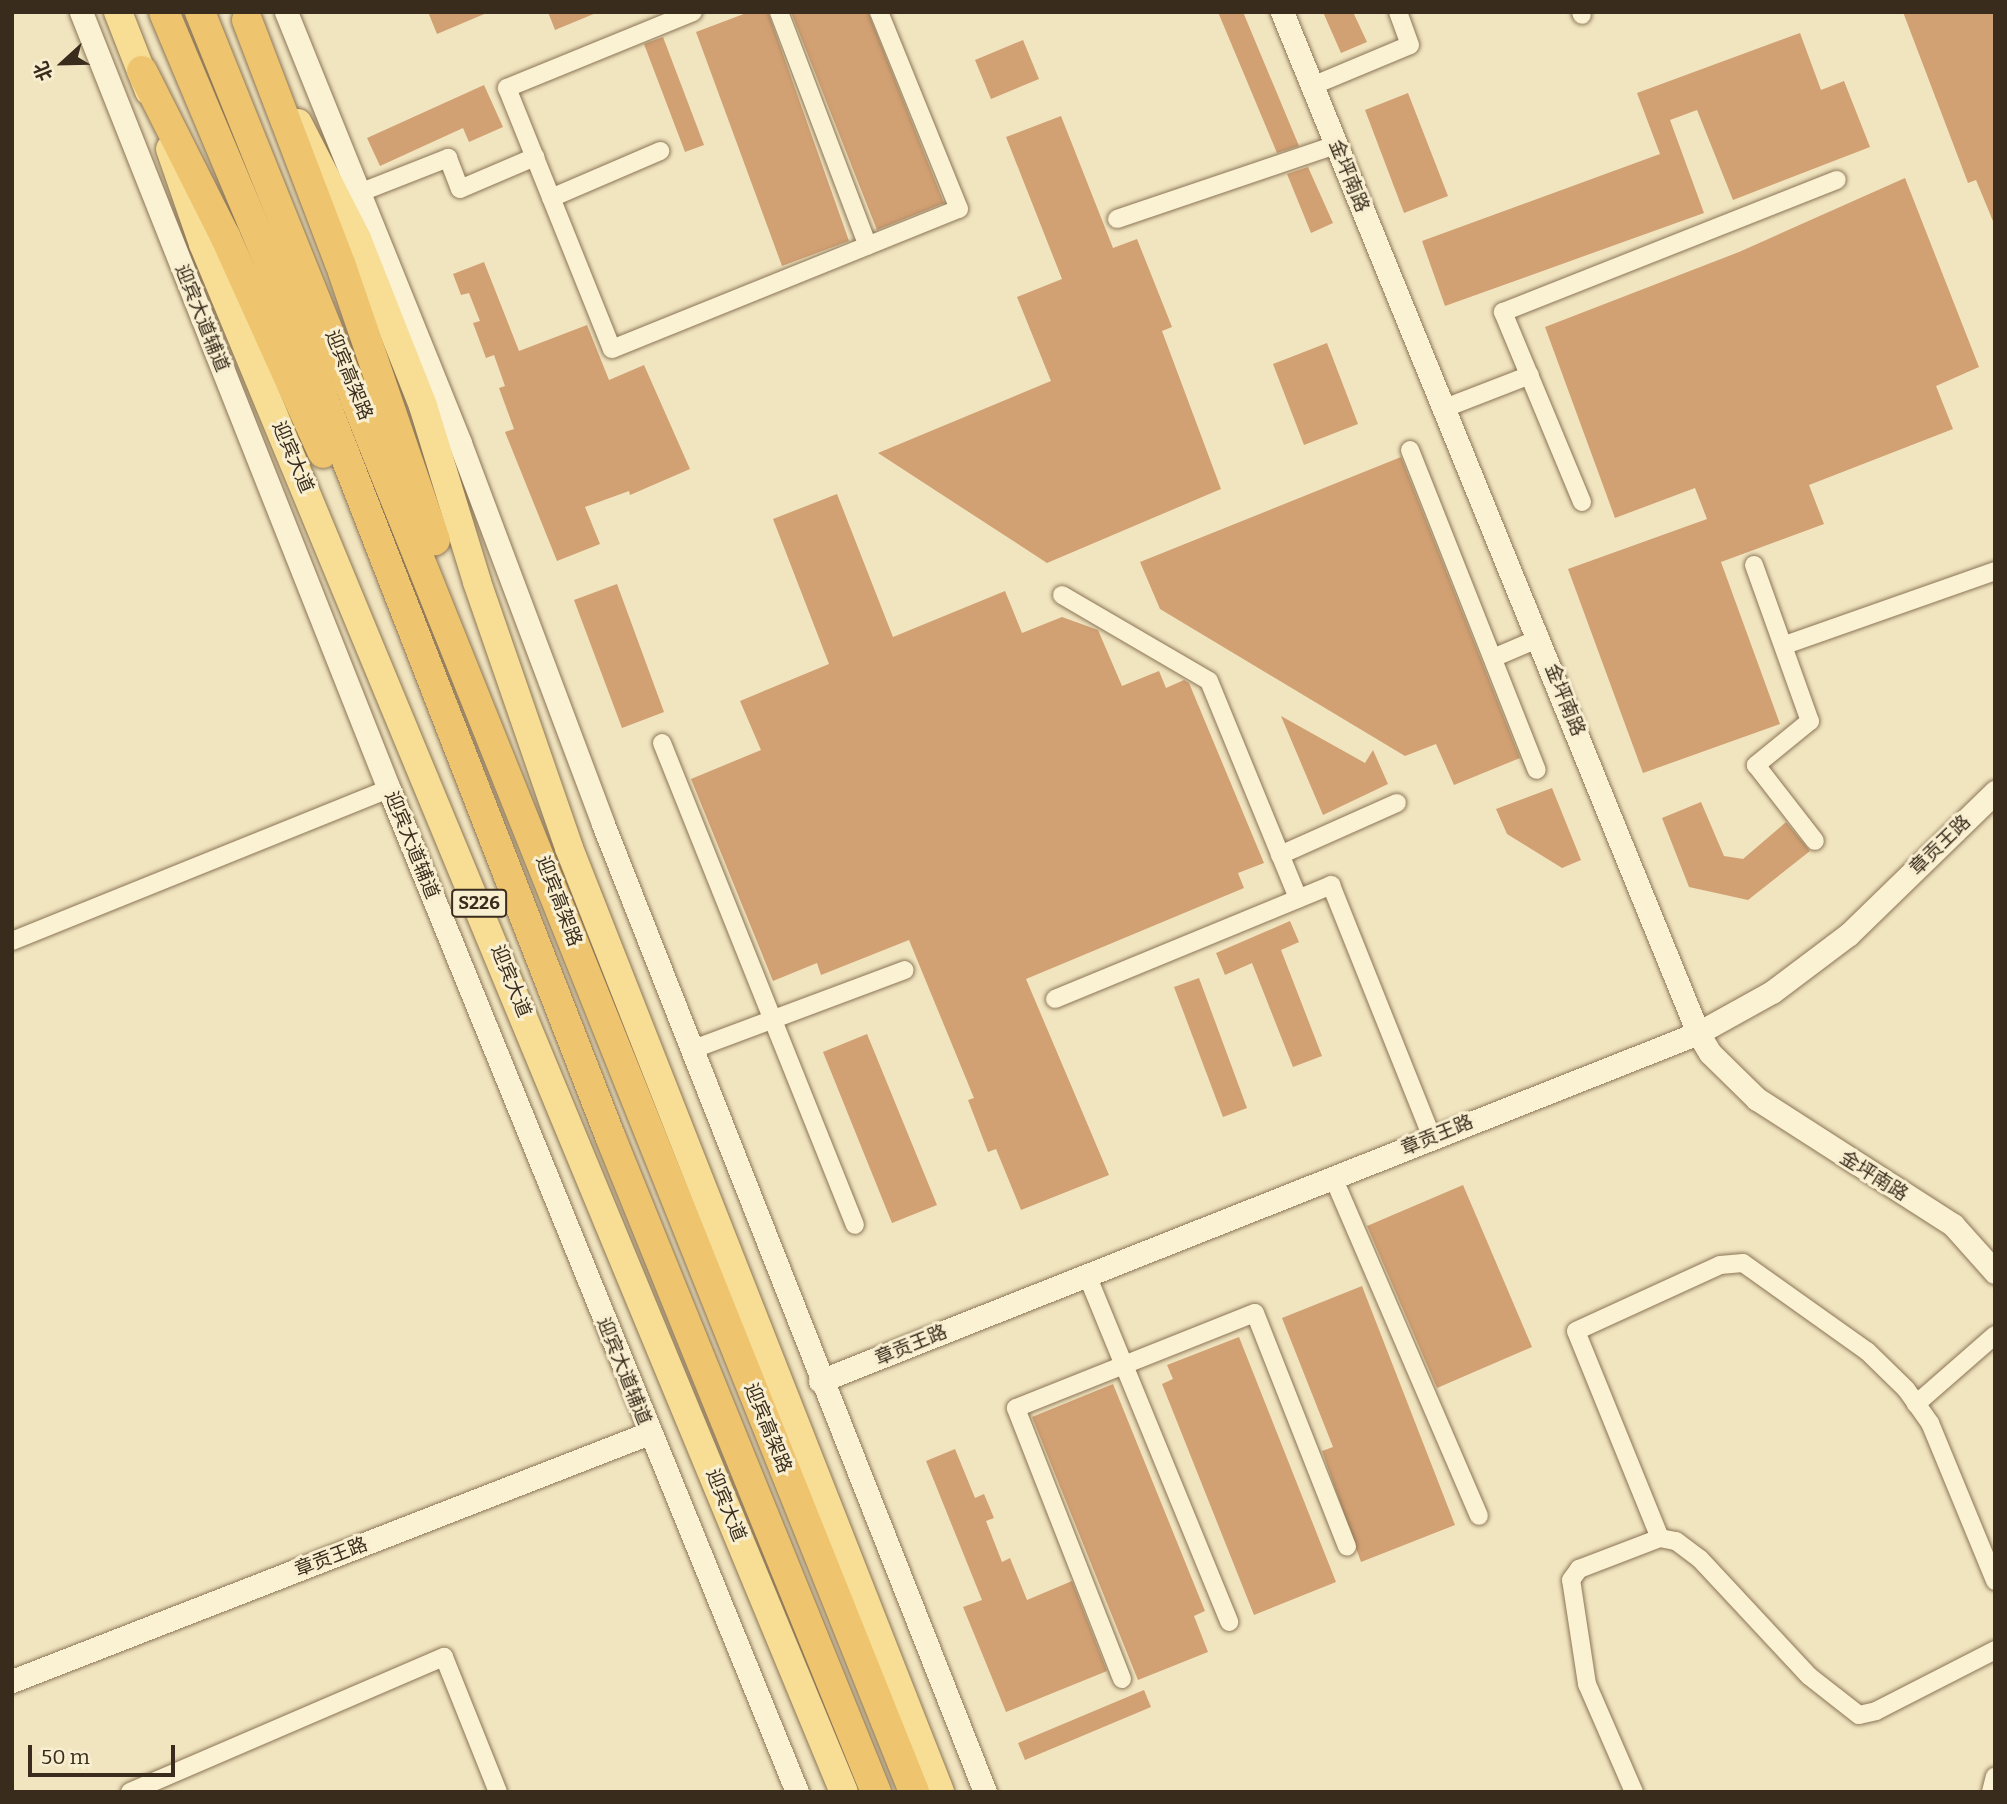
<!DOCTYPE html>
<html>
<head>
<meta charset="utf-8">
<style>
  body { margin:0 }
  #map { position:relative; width:2007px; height:1804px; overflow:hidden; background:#f1e5c0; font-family:Bitter,"Noto Sans SC",serif }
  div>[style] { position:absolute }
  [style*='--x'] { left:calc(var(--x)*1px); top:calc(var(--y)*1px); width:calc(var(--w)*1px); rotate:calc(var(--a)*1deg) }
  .building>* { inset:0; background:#d1a073 }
  .roads { filter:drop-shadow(0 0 2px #8b7556) drop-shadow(0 0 2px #8b7556) }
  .minor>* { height:18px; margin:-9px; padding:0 9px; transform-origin:9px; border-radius:9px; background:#fbf1d3 }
  .tertiary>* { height:23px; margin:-11.5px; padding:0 11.5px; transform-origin:11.5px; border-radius:11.5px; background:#fbf1d3 }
  .primary>* { height:28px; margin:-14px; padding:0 14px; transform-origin:14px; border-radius:14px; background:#f7de94 }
  .trunk>* { height:30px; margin:-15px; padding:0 15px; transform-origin:15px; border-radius:15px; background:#eec46f }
  span { translate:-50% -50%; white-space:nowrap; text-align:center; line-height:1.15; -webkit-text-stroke:6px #f8eed0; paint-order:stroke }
  .shield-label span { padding:2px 5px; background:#f8eed0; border:2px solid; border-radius:5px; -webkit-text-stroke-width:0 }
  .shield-label { font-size:18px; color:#392c1c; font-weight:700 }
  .street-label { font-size:19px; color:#392c1c }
  .frame { position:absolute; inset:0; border:14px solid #392c1c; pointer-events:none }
  .north { position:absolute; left:28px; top:28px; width:70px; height:70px; -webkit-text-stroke:5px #f8eed0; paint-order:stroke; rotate:248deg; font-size:19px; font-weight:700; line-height:28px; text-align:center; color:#392c1c }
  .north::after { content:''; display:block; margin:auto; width:24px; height:32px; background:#392c1c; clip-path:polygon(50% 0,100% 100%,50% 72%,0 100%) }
  .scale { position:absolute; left:28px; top:1745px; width:147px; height:32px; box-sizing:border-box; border:4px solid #392c1c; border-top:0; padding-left:9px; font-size:21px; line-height:24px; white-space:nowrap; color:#392c1c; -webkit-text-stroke:5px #f8eed0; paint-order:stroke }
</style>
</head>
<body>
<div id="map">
  <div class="building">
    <i style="clip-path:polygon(428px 12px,489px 12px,437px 34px)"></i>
    <i style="clip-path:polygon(548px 12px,596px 12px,596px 13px,555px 30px)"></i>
    <i style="clip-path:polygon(749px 12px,768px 12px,849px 241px,782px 266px,696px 32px)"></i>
    <i style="clip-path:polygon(791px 12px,868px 12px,944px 203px,877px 230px)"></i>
    <i style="clip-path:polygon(1218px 12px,1243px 12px,1299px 146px,1277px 153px)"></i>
    <i style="clip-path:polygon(1323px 12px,1353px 12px,1367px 42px,1341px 53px)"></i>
    <i style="clip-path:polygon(1903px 12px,1995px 12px,1995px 226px,1976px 180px,1968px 183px)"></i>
    <i style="clip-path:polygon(1800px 33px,1821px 90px,1844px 81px,1870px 147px,1733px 200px,1697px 110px,1670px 120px,1704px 213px,1445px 306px,1422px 241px,1660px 154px,1637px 93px)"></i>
    <i style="clip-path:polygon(663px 37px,704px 145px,685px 152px,644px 44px)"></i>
    <i style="clip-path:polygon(1023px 40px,1039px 79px,991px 99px,975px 60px)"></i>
    <i style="clip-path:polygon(484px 85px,503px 127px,469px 142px,463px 128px,380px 166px,367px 138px)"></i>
    <i style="clip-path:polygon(1408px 93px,1448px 196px,1404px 213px,1365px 110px)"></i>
    <i style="clip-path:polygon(1061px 116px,1113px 248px,1137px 239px,1172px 327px,1162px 331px,1221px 489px,1047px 563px,878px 453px,1051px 381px,1017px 297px,1062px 279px,1006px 137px)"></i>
    <i style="clip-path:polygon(1308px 167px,1333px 223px,1311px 233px,1287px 174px)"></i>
    <i style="clip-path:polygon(1905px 178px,1979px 367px,1936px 386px,1953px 429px,1809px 485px,1824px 524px,1721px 562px,1780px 724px,1643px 773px,1568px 569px,1707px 519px,1695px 488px,1615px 518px,1545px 327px,1739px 252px)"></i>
    <i style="clip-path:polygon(484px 262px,519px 351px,587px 325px,609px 380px,644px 365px,690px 469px,630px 495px,629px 491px,585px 507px,600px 544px,557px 561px,505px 432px,514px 429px,499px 388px,505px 386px,494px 355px,486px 358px,473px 323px,480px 321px,469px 293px,461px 295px,453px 274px)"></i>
    <i style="clip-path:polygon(1327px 343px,1358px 424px,1304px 445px,1273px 364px)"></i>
    <i style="clip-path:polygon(1401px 457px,1520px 758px,1454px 785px,1436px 744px,1405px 756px,1160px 609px,1140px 562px)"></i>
    <i style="clip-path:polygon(837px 494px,893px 637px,1005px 591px,1022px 633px,1062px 617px,1098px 630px,1122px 686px,1159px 671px,1166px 688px,1184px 680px,1189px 683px,1264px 863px,1238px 873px,1244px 888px,1026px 979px,1109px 1175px,1021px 1210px,996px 1149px,988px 1152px,968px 1100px,974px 1098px,909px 940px,821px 975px,817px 963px,773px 981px,691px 779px,761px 750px,740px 701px,829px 664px,773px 519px)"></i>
    <i style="clip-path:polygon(617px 584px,664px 712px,622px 728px,574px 600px)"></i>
    <i style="clip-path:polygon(1281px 716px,1365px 763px,1373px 750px,1388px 784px,1323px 815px)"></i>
    <i style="clip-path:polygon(1552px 788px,1581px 860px,1562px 868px,1507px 834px,1496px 809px)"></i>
    <i style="clip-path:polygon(1701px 802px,1724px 856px,1743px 859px,1786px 822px,1810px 851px,1748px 900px,1689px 887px,1662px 818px)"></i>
    <i style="clip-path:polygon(1290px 921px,1299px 942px,1281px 950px,1322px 1056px,1293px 1067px,1252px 963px,1225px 975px,1216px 953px)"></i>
    <i style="clip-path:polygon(1199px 978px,1247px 1108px,1223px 1117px,1174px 987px)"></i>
    <i style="clip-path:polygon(867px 1034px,937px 1205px,892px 1223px,823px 1052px)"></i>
    <i style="clip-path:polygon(1463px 1185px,1532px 1347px,1437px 1388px,1367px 1226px)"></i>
    <i style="clip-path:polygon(1362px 1286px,1455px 1525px,1361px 1562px,1322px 1451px,1333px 1447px,1282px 1318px)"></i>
    <i style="clip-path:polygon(1239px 1337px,1336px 1582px,1254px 1615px,1162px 1384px,1173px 1379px,1167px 1365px)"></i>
    <i style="clip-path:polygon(1113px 1384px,1205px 1611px,1194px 1616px,1208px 1652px,1138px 1680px,1032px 1417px)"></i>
    <i style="clip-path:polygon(955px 1449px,975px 1498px,984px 1494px,994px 1518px,986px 1521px,1002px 1562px,1010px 1558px,1027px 1600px,1072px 1581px,1107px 1671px,1006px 1712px,963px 1607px,982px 1600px,926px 1461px)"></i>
    <i style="clip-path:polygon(1144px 1690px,1151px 1707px,1025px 1760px,1018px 1743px)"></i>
  </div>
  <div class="roads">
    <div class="minor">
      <i style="--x:693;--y:12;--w:201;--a:157.8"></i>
      <i style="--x:507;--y:88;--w:281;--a:68.1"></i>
      <i style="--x:612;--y:349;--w:374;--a:-22"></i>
      <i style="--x:959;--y:209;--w:213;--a:-112.1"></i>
      <i style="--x:779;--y:12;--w:250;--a:69.2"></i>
      <i style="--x:1581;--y:12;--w:3;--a:72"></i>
      <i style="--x:1312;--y:86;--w:106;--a:-22.7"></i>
      <i style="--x:1410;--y:45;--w:35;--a:-110"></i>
      <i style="--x:359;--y:193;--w:96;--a:-21.5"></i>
      <i style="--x:448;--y:158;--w:33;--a:69"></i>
      <i style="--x:460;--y:189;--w:82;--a:-23.1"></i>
      <i style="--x:551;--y:198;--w:119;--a:-23.3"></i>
      <i style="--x:1117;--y:219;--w:231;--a:-18.7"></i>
      <i style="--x:1445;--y:408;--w:91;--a:-21.2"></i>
      <i style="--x:1410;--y:450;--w:344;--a:68.4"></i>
      <i style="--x:1582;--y:502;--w:206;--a:-112.6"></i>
      <i style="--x:1503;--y:312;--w:359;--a:-21.6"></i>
      <i style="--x:1754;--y:565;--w:166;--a:70.3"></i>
      <i style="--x:1810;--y:721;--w:70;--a:140.8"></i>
      <i style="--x:1756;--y:765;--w:96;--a:52.2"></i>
      <i style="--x:1062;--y:595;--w:170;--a:30.3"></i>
      <i style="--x:1209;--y:681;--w:235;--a:67.7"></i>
      <i style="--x:1785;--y:645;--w:223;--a:-19.4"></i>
      <i style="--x:1493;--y:658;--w:51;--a:-23.1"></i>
      <i style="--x:662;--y:743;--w:519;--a:68.18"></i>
      <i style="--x:1280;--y:855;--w:128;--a:-24"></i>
      <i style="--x:12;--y:941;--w:406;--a:-22"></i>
      <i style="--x:1055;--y:999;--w:299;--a:-22.4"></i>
      <i style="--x:1331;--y:885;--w:271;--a:68.2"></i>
      <i style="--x:691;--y:1050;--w:228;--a:-20.5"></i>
      <i style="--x:1333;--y:1177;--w:369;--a:66.7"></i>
      <i style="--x:1087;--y:1275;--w:375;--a:67.7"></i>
      <i style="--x:1916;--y:1404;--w:105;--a:-41.1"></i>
      <i style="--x:1660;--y:1538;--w:223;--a:-112.1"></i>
      <i style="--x:1576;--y:1331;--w:158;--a:-24.6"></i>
      <i style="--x:1720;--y:1265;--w:23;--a:-5"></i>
      <i style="--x:1743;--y:1263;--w:152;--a:35.4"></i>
      <i style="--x:1867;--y:1351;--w:54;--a:44.3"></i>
      <i style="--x:1906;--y:1389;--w:42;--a:54.8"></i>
      <i style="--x:1930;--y:1423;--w:171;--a:67.6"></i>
      <i style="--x:1122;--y:1679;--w:291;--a:-111.4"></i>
      <i style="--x:1016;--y:1408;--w:257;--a:-21.7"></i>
      <i style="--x:1255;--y:1313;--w:251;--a:68.5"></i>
      <i style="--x:130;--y:1792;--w:342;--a:-23.3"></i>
      <i style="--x:444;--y:1657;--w:145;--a:68.2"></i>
      <i style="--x:1634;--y:1792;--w:118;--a:-113.5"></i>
      <i style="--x:1587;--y:1684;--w:105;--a:-98.7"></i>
      <i style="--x:1571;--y:1580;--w:14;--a:-54"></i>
      <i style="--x:1579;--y:1569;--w:87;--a:-20.9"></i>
      <i style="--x:1660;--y:1538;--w:16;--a:11"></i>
      <i style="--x:1676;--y:1541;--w:30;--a:37"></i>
      <i style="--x:1700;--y:1559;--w:160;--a:47"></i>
      <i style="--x:1809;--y:1676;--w:63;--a:38"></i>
      <i style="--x:1859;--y:1715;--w:17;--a:-13"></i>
      <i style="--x:1876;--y:1711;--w:134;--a:-27.1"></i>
      <i style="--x:1991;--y:1792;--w:16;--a:-76"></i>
    </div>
    <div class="tertiary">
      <i style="--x:81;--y:12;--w:836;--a:68.38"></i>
      <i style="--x:389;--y:789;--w:1083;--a:67.86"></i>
      <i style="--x:286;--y:12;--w:465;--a:68"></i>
      <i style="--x:460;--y:443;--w:407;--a:69.4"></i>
      <i style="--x:603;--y:824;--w:1041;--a:68.46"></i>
      <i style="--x:1282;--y:12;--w:1102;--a:67.83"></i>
      <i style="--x:1698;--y:1033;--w:23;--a:59"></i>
      <i style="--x:1710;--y:1053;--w:66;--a:44.4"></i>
      <i style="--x:1757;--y:1099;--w:233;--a:32.7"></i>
      <i style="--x:1953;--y:1225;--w:63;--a:48.2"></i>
      <i style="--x:820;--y:1381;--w:944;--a:-21.62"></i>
      <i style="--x:1698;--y:1033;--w:85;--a:-29"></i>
      <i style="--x:1772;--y:992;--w:96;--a:-37"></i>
      <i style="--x:1849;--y:934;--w:204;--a:-44.2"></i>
      <i style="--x:12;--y:1681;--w:684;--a:-21.27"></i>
    </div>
    <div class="primary">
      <i style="--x:118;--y:12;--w:85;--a:68.6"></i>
      <i style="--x:298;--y:123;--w:130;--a:63"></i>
      <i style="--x:357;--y:239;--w:180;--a:68.4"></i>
      <i style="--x:423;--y:406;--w:184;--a:72.9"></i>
      <i style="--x:477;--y:582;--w:281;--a:70.9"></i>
      <i style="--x:569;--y:848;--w:1014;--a:68.54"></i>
      <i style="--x:170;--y:149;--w:101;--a:70.8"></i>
      <i style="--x:203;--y:244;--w:1675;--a:67.51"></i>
    </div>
    <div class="trunk">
      <i style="--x:164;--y:12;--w:294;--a:67.2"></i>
      <i style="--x:278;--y:283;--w:915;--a:68.73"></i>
      <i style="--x:610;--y:1136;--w:708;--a:67.93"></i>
      <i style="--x:200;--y:12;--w:1918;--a:68.14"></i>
      <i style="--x:247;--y:20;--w:260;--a:69.1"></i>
      <i style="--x:340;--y:263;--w:293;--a:71.1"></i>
      <i style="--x:142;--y:71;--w:185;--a:63.3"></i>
      <i style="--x:225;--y:236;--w:238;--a:65.7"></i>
    </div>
  </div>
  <div class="shield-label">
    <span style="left:479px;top:903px">S226</span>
  </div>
  <div class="street-label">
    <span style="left:1349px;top:176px;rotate:68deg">金坪南路</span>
    <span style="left:202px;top:318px;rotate:68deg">迎宾大道辅道</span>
    <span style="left:349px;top:375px;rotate:68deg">迎宾高架路</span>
    <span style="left:293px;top:457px;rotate:67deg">迎宾大道</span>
    <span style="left:1565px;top:700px;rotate:68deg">金坪南路</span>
    <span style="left:412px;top:845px;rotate:68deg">迎宾大道辅道</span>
    <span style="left:1940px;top:845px;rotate:-44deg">章贡王路</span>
    <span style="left:559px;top:901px;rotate:69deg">迎宾高架路</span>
    <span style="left:511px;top:981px;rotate:68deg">迎宾大道</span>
    <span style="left:1437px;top:1135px;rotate:-22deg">章贡王路</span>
    <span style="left:1874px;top:1176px;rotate:32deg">金坪南路</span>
    <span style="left:911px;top:1345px;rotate:-22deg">章贡王路</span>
    <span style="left:624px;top:1371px;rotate:68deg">迎宾大道辅道</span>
    <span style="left:768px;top:1428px;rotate:68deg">迎宾高架路</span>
    <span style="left:726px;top:1505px;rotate:68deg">迎宾大道</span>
    <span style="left:331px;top:1557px;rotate:-21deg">章贡王路</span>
  </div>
  <div class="frame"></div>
  <div class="north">北</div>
  <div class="scale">50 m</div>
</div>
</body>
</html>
